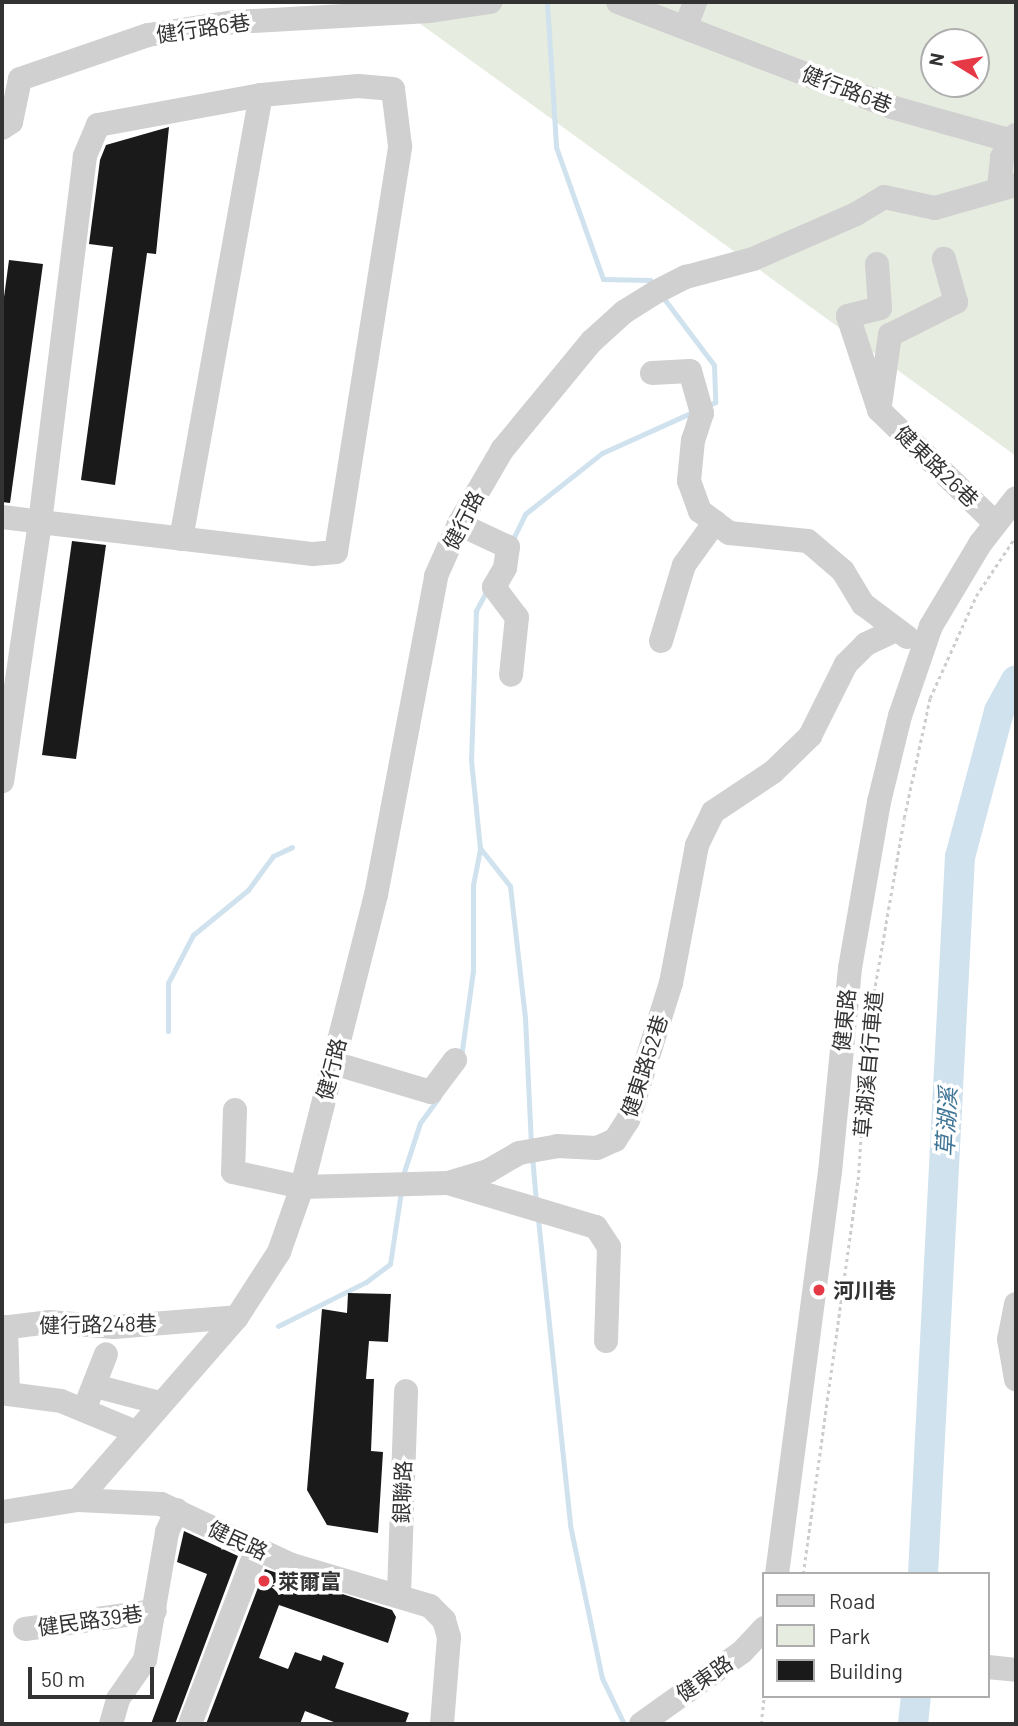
<!DOCTYPE html>
<html>
<head>
<meta charset="utf-8">
<style>
  body { margin:0 }
  #map { position:relative; width:1018px; height:1726px; overflow:hidden; background:#fff; font-family:Barlow,"Noto Sans TC",sans-serif }
  div>[style] { position:absolute }
  [style*='--x'] { left:calc(var(--x)*1px); top:calc(var(--y)*1px); width:calc(var(--w)*1px); rotate:calc(var(--a)*1deg) }
  .green>* { inset:0; background:#e6ecdf }
  .stream>* { height:5px; margin:-2.5px; padding:0 2.5px; transform-origin:2.5px; border-radius:2.5px; background:#cfe2ee }
  .river>* { height:30px; margin:-15px; padding:0 15px; transform-origin:15px; border-radius:15px; background:#cfe2ee }
  .building>* { inset:0; background:#1a1a1a }
  .path>* { height:2.5px; margin-top:-1.25px; transform-origin:0; background:repeating-linear-gradient(90deg,#cdcdcd 0 3.5px,transparent 0 7px) }
  .minor>* { height:24px; margin:-12px; padding:0 12px; transform-origin:12px; border-radius:12px; background:#d0d0d0 }
  .dots>* { width:19px; height:19px; translate:-50% -50%; box-sizing:border-box; border:4px solid #fff; border-radius:50% }
  span { translate:-50% -50%; white-space:nowrap; text-align:center; line-height:1.15; -webkit-text-stroke:7px #fff; paint-order:stroke }
  .street-label { font-size:21px; color:#333 }
  .poi-label { font-size:21px; color:#333; font-weight:700 }
  .left { translate:0 -50%; text-align:left }
  .water-label { font-size:23px; color:#3f7597; font-style:italic }
  .frame { position:absolute; inset:0; border:4px solid #333; pointer-events:none }
  .legend { position:absolute; left:762px; top:1572px; width:228px; height:126px; box-sizing:border-box; background:#fff; border:2px solid #adadad; margin:0; padding:9px 12px; list-style:none; font-size:21px; color:#333 }
  .legend li { display:flex; align-items:center; gap:14px; height:35px }
  .legend b { width:35px; border:2px solid #adadad }
  .north { position:absolute; left:920px; top:28px; width:70px; height:70px; box-sizing:border-box; background:#fff; border:2px solid #adadad; border-radius:50%; rotate:281deg; font-size:19px; font-weight:700; line-height:28px; text-align:center; color:#333 }
  .north::after { content:''; display:block; margin:auto; width:24px; height:32px; background:#e63946; clip-path:polygon(50% 0,100% 100%,50% 72%,0 100%) }
  .scale { position:absolute; left:28px; top:1667px; width:126px; height:32px; box-sizing:border-box; border:4px solid #333; border-top:0; padding-left:9px; font-size:21px; line-height:24px; white-space:nowrap; color:#333; -webkit-text-stroke:5px #fff; paint-order:stroke }
</style>
</head>
<body>
<div id="map">
  <div class="green">
    <i style="clip-path:polygon(evenodd,390px 2px,1016px 2px,1016px 456px,520px 96px,390px 2px,934px 42px,976px 42px,976px 84px,934px 84px,934px 42px)"></i>
  </div>
  <div class="stream">
    <i style="--x:547;--y:2;--w:145;--a:86.4"></i>
    <i style="--x:556;--y:147;--w:140;--a:70.4"></i>
    <i style="--x:603;--y:279;--w:47;--a:1.2"></i>
    <i style="--x:650;--y:280;--w:7;--a:56"></i>
    <i style="--x:662;--y:296;--w:86;--a:53"></i>
    <i style="--x:714;--y:365;--w:37;--a:88"></i>
    <i style="--x:715;--y:402;--w:10;--a:151"></i>
    <i style="--x:512;--y:541;--w:30;--a:-64"></i>
    <i style="--x:525;--y:514;--w:98;--a:-38.4"></i>
    <i style="--x:602;--y:453;--w:100;--a:-24.3"></i>
    <i style="--x:487;--y:590;--w:24;--a:118"></i>
    <i style="--x:476;--y:611;--w:149;--a:91.9"></i>
    <i style="--x:471;--y:760;--w:88;--a:84.2"></i>
    <i style="--x:480;--y:848;--w:48;--a:51.7"></i>
    <i style="--x:510;--y:886;--w:133;--a:83.5"></i>
    <i style="--x:525;--y:1018;--w:125;--a:87.3"></i>
    <i style="--x:168;--y:1031;--w:48;--a:-90"></i>
    <i style="--x:168;--y:983;--w:54;--a:-62.5"></i>
    <i style="--x:193;--y:935;--w:71;--a:-39.3"></i>
    <i style="--x:248;--y:890;--w:42;--a:-53.7"></i>
    <i style="--x:273;--y:856;--w:21;--a:-25"></i>
    <i style="--x:461;--y:1057;--w:87;--a:-82.1"></i>
    <i style="--x:473;--y:971;--w:86;--a:-90"></i>
    <i style="--x:473;--y:885;--w:38;--a:-79"></i>
    <i style="--x:532;--y:1156;--w:46;--a:85"></i>
    <i style="--x:402;--y:1178;--w:58;--a:-71.9"></i>
    <i style="--x:420;--y:1123;--w:31;--a:-54"></i>
    <i style="--x:538;--y:1219;--w:308;--a:84"></i>
    <i style="--x:570;--y:1525;--w:156;--a:78.2"></i>
    <i style="--x:602;--y:1678;--w:51;--a:64.4"></i>
    <i style="--x:278;--y:1326;--w:98;--a:-26.6"></i>
    <i style="--x:366;--y:1282;--w:30;--a:-37"></i>
    <i style="--x:390;--y:1264;--w:74;--a:-81.4"></i>
  </div>
  <div class="river">
    <i style="--x:923;--y:1574;--w:718;--a:-87.05"></i>
    <i style="--x:960;--y:857;--w:151;--a:-75"></i>
    <i style="--x:999;--y:711;--w:35;--a:-61"></i>
    <i style="--x:913;--y:1724;--w:28;--a:-84"></i>
  </div>
  <div class="building">
    <i style="clip-path:polygon(169px 127px,156px 254px,147px 253px,115px 485px,81px 480px,113px 247px,89px 244px,100px 160px,106px 145px)"></i>
    <i style="clip-path:polygon(9px 260px,43px 264px,10px 503px,2px 502px,2px 312px)"></i>
    <i style="clip-path:polygon(72px 541px,106px 545px,76px 759px,42px 755px)"></i>
    <i style="clip-path:polygon(348px 1293px,391px 1294px,388px 1342px,369px 1341px,366px 1379px,374px 1379px,371px 1451px,383px 1452px,378px 1533px,327px 1525px,307px 1490px,322px 1309px,347px 1313px)"></i>
    <i style="clip-path:polygon(184px 1531px,238px 1556px,175px 1724px,151px 1724px,207px 1574px,177px 1562px)"></i>
    <i style="clip-path:polygon(265px 1569px,392px 1610px,396px 1617px,388px 1643px,279px 1605px,259px 1658px,288px 1669px,295px 1652px,321px 1661px,323px 1655px,344px 1663px,335px 1688px,409px 1713px,405px 1724px,339px 1724px,305px 1711px,300px 1724px,206px 1724px)"></i>
  </div>
  <div class="path">
    <i style="--x:803;--y:1574;--w:398;--a:-82.1"></i>
    <i style="--x:858;--y:1180;--w:153;--a:-86.3"></i>
    <i style="--x:868;--y:1027;--w:212;--a:-80.2"></i>
    <i style="--x:904;--y:818;--w:123;--a:-77.8"></i>
    <i style="--x:930;--y:698;--w:112;--a:-65.7"></i>
    <i style="--x:976;--y:596;--w:72;--a:-56.3"></i>
    <i style="--x:761;--y:1724;--w:29;--a:-84"></i>
  </div>
  <div class="minor">
    <i style="--x:618;--y:2;--w:292;--a:21"></i>
    <i style="--x:891;--y:107;--w:126;--a:15.7"></i>
    <i style="--x:686;--y:26;--w:26;--a:-69"></i>
    <i style="--x:2;--y:128;--w:11;--a:-34"></i>
    <i style="--x:11;--y:122;--w:44;--a:-78.2"></i>
    <i style="--x:20;--y:79;--w:135;--a:-19"></i>
    <i style="--x:148;--y:35;--w:88;--a:-8.5"></i>
    <i style="--x:235;--y:22;--w:195;--a:-3.2"></i>
    <i style="--x:430;--y:11;--w:61;--a:-8.5"></i>
    <i style="--x:999;--y:187;--w:30;--a:-84"></i>
    <i style="--x:1002;--y:157;--w:26;--a:-58"></i>
    <i style="--x:877;--y:264;--w:44;--a:86.1"></i>
    <i style="--x:880;--y:308;--w:33;--a:166"></i>
    <i style="--x:848;--y:316;--w:99;--a:71.7"></i>
    <i style="--x:879;--y:410;--w:162;--a:44.2"></i>
    <i style="--x:652;--y:373;--w:38;--a:-3"></i>
    <i style="--x:690;--y:371;--w:44;--a:74.1"></i>
    <i style="--x:702;--y:413;--w:28;--a:108"></i>
    <i style="--x:693;--y:440;--w:41;--a:95.6"></i>
    <i style="--x:689;--y:481;--w:32;--a:70"></i>
    <i style="--x:700;--y:511;--w:36;--a:37"></i>
    <i style="--x:729;--y:533;--w:79;--a:5.8"></i>
    <i style="--x:808;--y:541;--w:46;--a:40.6"></i>
    <i style="--x:843;--y:571;--w:39;--a:59"></i>
    <i style="--x:863;--y:604;--w:55;--a:36.9"></i>
    <i style="--x:880;--y:405;--w:71;--a:-81.9"></i>
    <i style="--x:890;--y:335;--w:74;--a:-26.6"></i>
    <i style="--x:956;--y:302;--w:45;--a:-105.6"></i>
    <i style="--x:2;--y:517;--w:38;--a:7"></i>
    <i style="--x:40;--y:522;--w:275;--a:6.7"></i>
    <i style="--x:313;--y:554;--w:23;--a:-5"></i>
    <i style="--x:336;--y:552;--w:411;--a:-81"></i>
    <i style="--x:400;--y:146;--w:57;--a:-97"></i>
    <i style="--x:393;--y:89;--w:35;--a:-175"></i>
    <i style="--x:358;--y:86;--w:97;--a:174.7"></i>
    <i style="--x:261;--y:95;--w:166;--a:169.6"></i>
    <i style="--x:98;--y:125;--w:34;--a:113"></i>
    <i style="--x:85;--y:156;--w:369;--a:97"></i>
    <i style="--x:40;--y:522;--w:262;--a:98.3"></i>
    <i style="--x:459;--y:524;--w:54;--a:25.1"></i>
    <i style="--x:508;--y:547;--w:21;--a:98"></i>
    <i style="--x:505;--y:568;--w:22;--a:120"></i>
    <i style="--x:494;--y:587;--w:38;--a:53"></i>
    <i style="--x:517;--y:617;--w:58;--a:95.9"></i>
    <i style="--x:181;--y:539;--w:451;--a:-79.8"></i>
    <i style="--x:661;--y:641;--w:79;--a:-73.2"></i>
    <i style="--x:684;--y:565;--w:53;--a:-54.2"></i>
    <i style="--x:333;--y:1063;--w:102;--a:16.5"></i>
    <i style="--x:431;--y:1092;--w:40;--a:-53"></i>
    <i style="--x:235;--y:1110;--w:62;--a:91.8"></i>
    <i style="--x:233;--y:1172;--w:71;--a:12.3"></i>
    <i style="--x:302;--y:1187;--w:146;--a:-1.6"></i>
    <i style="--x:448;--y:1183;--w:42;--a:-16.7"></i>
    <i style="--x:488;--y:1171;--w:36;--a:-30"></i>
    <i style="--x:519;--y:1153;--w:39;--a:-10"></i>
    <i style="--x:557;--y:1146;--w:40;--a:2.9"></i>
    <i style="--x:597;--y:1148;--w:20;--a:-24"></i>
    <i style="--x:615;--y:1140;--w:24;--a:-57"></i>
    <i style="--x:628;--y:1120;--w:144;--a:-72.6"></i>
    <i style="--x:671;--y:983;--w:140;--a:-79.3"></i>
    <i style="--x:697;--y:845;--w:37;--a:-64"></i>
    <i style="--x:713;--y:812;--w:72;--a:-33.7"></i>
    <i style="--x:773;--y:772;--w:52;--a:-44.2"></i>
    <i style="--x:810;--y:736;--w:80;--a:-63.4"></i>
    <i style="--x:846;--y:664;--w:28;--a:-45"></i>
    <i style="--x:866;--y:644;--w:31;--a:-25"></i>
    <i style="--x:448;--y:1183;--w:154;--a:16.6"></i>
    <i style="--x:596;--y:1227;--w:24;--a:57"></i>
    <i style="--x:609;--y:1247;--w:94;--a:91.8"></i>
    <i style="--x:1016;--y:1304;--w:36;--a:101"></i>
    <i style="--x:1009;--y:1339;--w:41;--a:80.1"></i>
    <i style="--x:6;--y:1327;--w:67;--a:88.3"></i>
    <i style="--x:8;--y:1394;--w:53;--a:7.5"></i>
    <i style="--x:61;--y:1401;--w:81;--a:22.5"></i>
    <i style="--x:2;--y:1328;--w:47;--a:-7.3"></i>
    <i style="--x:49;--y:1322;--w:65;--a:4.4"></i>
    <i style="--x:114;--y:1327;--w:123;--a:-4.6"></i>
    <i style="--x:95;--y:1386;--w:67;--a:14.7"></i>
    <i style="--x:88;--y:1400;--w:49;--a:-68.6"></i>
    <i style="--x:78;--y:1500;--w:242;--a:-49"></i>
    <i style="--x:237;--y:1317;--w:77;--a:-57.1"></i>
    <i style="--x:279;--y:1252;--w:69;--a:-70.5"></i>
    <i style="--x:302;--y:1187;--w:301;--a:-75.8"></i>
    <i style="--x:376;--y:895;--w:325;--a:-79.3"></i>
    <i style="--x:436;--y:576;--w:57;--a:-66.1"></i>
    <i style="--x:459;--y:524;--w:86;--a:-59.8"></i>
    <i style="--x:502;--y:450;--w:141;--a:-50.5"></i>
    <i style="--x:592;--y:341;--w:43;--a:-42.2"></i>
    <i style="--x:624;--y:312;--w:38;--a:-32"></i>
    <i style="--x:656;--y:292;--w:34;--a:-27"></i>
    <i style="--x:686;--y:277;--w:69;--a:-15"></i>
    <i style="--x:753;--y:259;--w:112;--a:-23.6"></i>
    <i style="--x:856;--y:214;--w:33;--a:-31"></i>
    <i style="--x:884;--y:197;--w:52;--a:12.2"></i>
    <i style="--x:935;--y:208;--w:84;--a:-15.9"></i>
    <i style="--x:2;--y:1512;--w:77;--a:-9"></i>
    <i style="--x:78;--y:1500;--w:83;--a:2.8"></i>
    <i style="--x:161;--y:1504;--w:145;--a:25"></i>
    <i style="--x:292;--y:1565;--w:144;--a:16.5"></i>
    <i style="--x:430;--y:1606;--w:20;--a:45"></i>
    <i style="--x:444;--y:1620;--w:18;--a:74"></i>
    <i style="--x:449;--y:1637;--w:87;--a:94.6"></i>
    <i style="--x:777;--y:1574;--w:405;--a:-82.5"></i>
    <i style="--x:830;--y:1172;--w:205;--a:-84.4"></i>
    <i style="--x:850;--y:968;--w:169;--a:-80.1"></i>
    <i style="--x:879;--y:802;--w:89;--a:-76.3"></i>
    <i style="--x:900;--y:716;--w:95;--a:-71"></i>
    <i style="--x:931;--y:626;--w:96;--a:-59.1"></i>
    <i style="--x:980;--y:544;--w:58;--a:-52"></i>
    <i style="--x:399;--y:1594;--w:203;--a:-88"></i>
    <i style="--x:25;--y:1629;--w:131;--a:-7.9"></i>
    <i style="--x:988;--y:1667;--w:28;--a:6"></i>
    <i style="--x:111;--y:1724;--w:26;--a:-74"></i>
    <i style="--x:118;--y:1699;--w:47;--a:-55.3"></i>
    <i style="--x:145;--y:1660;--w:130;--a:-80.2"></i>
    <i style="--x:167;--y:1532;--w:24;--a:-66"></i>
    <i style="--x:190;--y:1724;--w:187;--a:-69.1"></i>
    <i style="--x:641;--y:1724;--w:124;--a:-35.5"></i>
    <i style="--x:742;--y:1652;--w:33;--a:-47"></i>
  </div>
  <div class="dots">
    <i style="left:819px;top:1290px;background:#e63946"></i>
    <i style="left:264px;top:1581px;background:#e63946"></i>
  </div>
  <div class="street-label">
    <span style="left:203px;top:28px;rotate:-8deg">健行路6巷</span>
    <span style="left:847px;top:89px;rotate:21deg">健行路6巷</span>
    <span style="left:937px;top:466px;rotate:44deg">健東路26巷</span>
    <span style="left:463px;top:520px;rotate:-63deg">健行路</span>
    <span style="left:844px;top:1020px;rotate:-84deg">健東路</span>
    <span style="left:868px;top:1064px;rotate:-85deg">草湖溪自行車道</span>
    <span style="left:644px;top:1066px;rotate:-72deg">健東路52巷</span>
    <span style="left:331px;top:1069px;rotate:-76deg">健行路</span>
    <span style="left:98px;top:1324px;rotate:-1deg">健行路248巷</span>
    <span style="left:402px;top:1492px;rotate:-88deg">銀聯路</span>
    <span style="left:238px;top:1540px;rotate:25deg">健民路</span>
    <span style="left:90px;top:1620px;rotate:-8deg">健民路39巷</span>
    <span style="left:704px;top:1678px;rotate:-35deg">健東路</span>
  </div>
  <div class="poi-label">
    <span class="left" style="left:833px;top:1290px">河川巷</span>
    <span class="left" style="left:278px;top:1581px">萊爾富</span>
  </div>
  <div class="water-label">
    <span style="left:946px;top:1122px;rotate:-87deg">草湖溪</span>
  </div>
  <div class="frame"></div>
  <ul class="legend">
  <li><b style="height:9px;background:#d0d0d0"></b>Road</li>
  <li><b style="height:19px;background:#e6ecdf"></b>Park</li>
  <li><b style="height:19px;background:#1a1a1a"></b>Building</li>
  </ul>
  <div class="north">N</div>
  <div class="scale">50 m</div>
</div>
</body>
</html>
